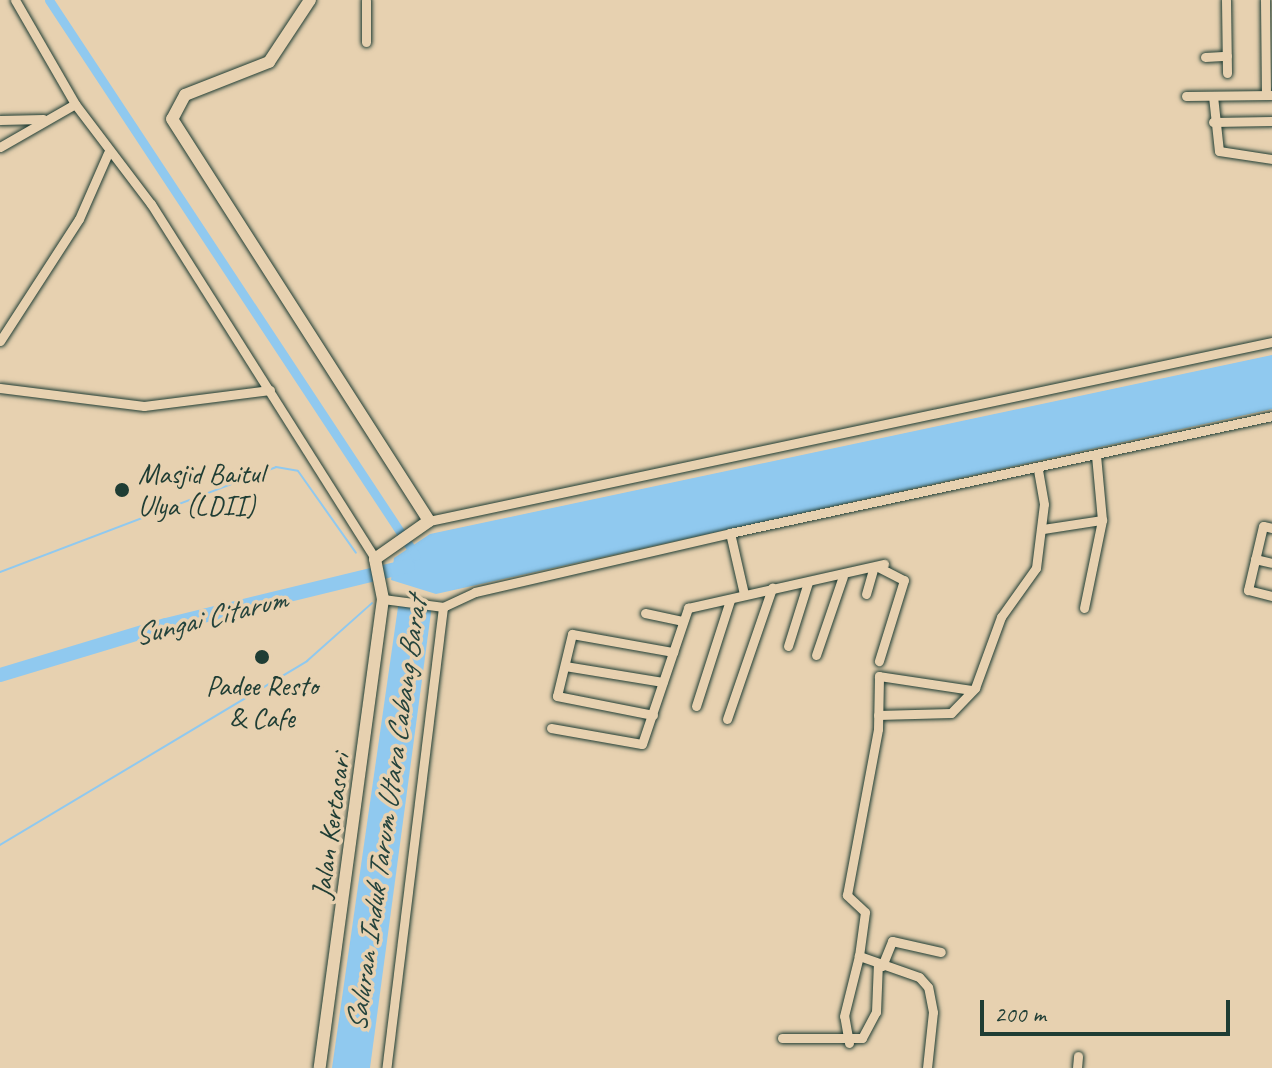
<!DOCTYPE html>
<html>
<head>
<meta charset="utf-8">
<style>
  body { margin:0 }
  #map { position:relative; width:1272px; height:1068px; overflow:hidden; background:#e7d1b0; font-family:Caveat,sans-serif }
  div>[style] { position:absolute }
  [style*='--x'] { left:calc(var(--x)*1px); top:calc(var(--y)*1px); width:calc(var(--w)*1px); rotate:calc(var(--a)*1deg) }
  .water>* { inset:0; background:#90c9ef }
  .stream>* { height:2px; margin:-1px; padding:0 1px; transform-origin:1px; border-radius:1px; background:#90c9ef }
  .canal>* { height:9px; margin:-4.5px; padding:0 4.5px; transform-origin:4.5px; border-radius:4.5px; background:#90c9ef }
  .river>* { height:14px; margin:-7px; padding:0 7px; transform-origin:7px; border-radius:7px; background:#90c9ef }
  .roads { filter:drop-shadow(0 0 2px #1f3d34) drop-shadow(0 0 2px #1f3d34) }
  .minor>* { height:9px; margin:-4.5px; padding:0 4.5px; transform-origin:4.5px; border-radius:4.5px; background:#e7d1b0 }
  .tertiary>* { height:12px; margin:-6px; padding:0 6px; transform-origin:6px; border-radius:6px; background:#e7d1b0 }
  .dots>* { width:22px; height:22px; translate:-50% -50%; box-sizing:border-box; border:4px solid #e7d1b0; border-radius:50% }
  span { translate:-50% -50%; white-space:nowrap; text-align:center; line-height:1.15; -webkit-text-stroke:7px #e7d1b0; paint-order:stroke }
  .poi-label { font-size:28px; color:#1f3d34 }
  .left { translate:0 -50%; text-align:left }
  .street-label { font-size:28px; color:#1f3d34 }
  .water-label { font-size:30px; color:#25443d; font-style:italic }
  .scale { position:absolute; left:980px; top:1000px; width:250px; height:36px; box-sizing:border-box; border:4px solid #1f3d34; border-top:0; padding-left:10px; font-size:24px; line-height:28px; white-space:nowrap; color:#1f3d34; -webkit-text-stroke:6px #e7d1b0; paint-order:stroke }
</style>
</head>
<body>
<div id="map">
  <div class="water">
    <i style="clip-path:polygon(1272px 355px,1272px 409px,436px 594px,391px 580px,394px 558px,430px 534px)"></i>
    <i style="clip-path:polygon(399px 600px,432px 605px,370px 1068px,332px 1068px)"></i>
  </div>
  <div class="stream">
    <i style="--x:0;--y:572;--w:295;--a:-20.8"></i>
    <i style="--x:276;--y:467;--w:22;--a:10"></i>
    <i style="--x:298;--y:471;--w:100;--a:54.7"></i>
    <i style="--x:0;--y:845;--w:358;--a:-30.9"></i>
    <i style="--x:307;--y:661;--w:87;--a:-41.7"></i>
  </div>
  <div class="canal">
    <i style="--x:49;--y:0;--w:666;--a:56.57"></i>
  </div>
  <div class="river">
    <i style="--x:0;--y:675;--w:173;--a:-16.8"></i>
    <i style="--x:166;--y:625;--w:249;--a:-13.7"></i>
  </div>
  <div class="roads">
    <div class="minor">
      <i style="--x:15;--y:0;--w:120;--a:60"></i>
      <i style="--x:75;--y:104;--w:126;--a:52.8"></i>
      <i style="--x:151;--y:204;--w:420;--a:57.7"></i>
      <i style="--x:366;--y:0;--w:42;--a:90"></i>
      <i style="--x:1226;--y:0;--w:73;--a:89.2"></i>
      <i style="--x:1265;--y:0;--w:95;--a:89.4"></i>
      <i style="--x:1205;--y:57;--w:22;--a:-3"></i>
      <i style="--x:1186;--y:96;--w:86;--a:-0.7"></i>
      <i style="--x:1213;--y:96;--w:55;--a:83.8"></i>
      <i style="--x:1219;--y:151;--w:54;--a:8.6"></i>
      <i style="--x:0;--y:120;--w:43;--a:-1.3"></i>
      <i style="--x:1213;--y:122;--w:59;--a:-1"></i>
      <i style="--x:0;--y:147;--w:86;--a:-29.8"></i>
      <i style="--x:0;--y:341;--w:145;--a:-57.1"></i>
      <i style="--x:79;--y:219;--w:72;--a:-66.3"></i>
      <i style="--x:0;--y:388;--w:145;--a:7.1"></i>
      <i style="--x:144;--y:406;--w:127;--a:-7.2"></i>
      <i style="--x:429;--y:521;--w:862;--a:-11.99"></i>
      <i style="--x:1272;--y:528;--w:9;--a:-167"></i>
      <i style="--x:1263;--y:526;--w:66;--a:103.2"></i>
      <i style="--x:1248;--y:590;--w:25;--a:14"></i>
      <i style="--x:1043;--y:529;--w:60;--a:-8.7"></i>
      <i style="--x:730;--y:533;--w:63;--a:77.1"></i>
      <i style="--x:1255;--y:559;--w:17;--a:13"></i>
      <i style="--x:878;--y:567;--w:29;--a:27"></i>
      <i style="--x:904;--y:580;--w:85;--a:107.2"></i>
      <i style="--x:866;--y:594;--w:26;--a:-74"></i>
      <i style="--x:383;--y:599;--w:61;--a:7.6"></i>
      <i style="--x:443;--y:607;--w:465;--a:97"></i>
      <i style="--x:443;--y:607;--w:35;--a:-25"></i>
      <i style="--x:475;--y:592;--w:262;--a:-13"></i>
      <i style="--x:730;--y:533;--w:554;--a:-12.18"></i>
      <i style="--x:1084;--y:608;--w:90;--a:-78.4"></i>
      <i style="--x:1102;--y:520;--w:65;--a:-95.3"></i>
      <i style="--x:645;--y:613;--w:39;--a:12"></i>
      <i style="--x:788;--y:646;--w:67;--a:-72.6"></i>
      <i style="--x:816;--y:655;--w:83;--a:-71.1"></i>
      <i style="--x:565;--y:666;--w:99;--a:9.3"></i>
      <i style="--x:696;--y:706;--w:111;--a:-72.2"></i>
      <i style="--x:653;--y:715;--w:98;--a:-168.8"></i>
      <i style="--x:557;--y:696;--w:64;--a:-76.4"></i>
      <i style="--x:572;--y:634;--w:103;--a:10.1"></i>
      <i style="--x:878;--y:715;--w:73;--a:-1.6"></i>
      <i style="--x:951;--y:713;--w:35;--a:-46"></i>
      <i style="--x:975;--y:688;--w:76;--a:-69.9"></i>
      <i style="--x:1001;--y:617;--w:60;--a:-54.5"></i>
      <i style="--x:1036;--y:568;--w:64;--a:-82.9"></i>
      <i style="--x:1044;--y:504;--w:36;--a:-100"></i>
      <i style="--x:727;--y:719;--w:139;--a:-71"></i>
      <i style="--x:551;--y:728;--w:92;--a:10"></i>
      <i style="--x:642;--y:744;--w:144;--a:-71.3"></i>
      <i style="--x:688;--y:608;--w:201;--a:-12.7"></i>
      <i style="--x:882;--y:966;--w:27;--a:-68"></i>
      <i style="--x:892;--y:941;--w:50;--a:12.7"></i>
      <i style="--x:782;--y:1038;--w:80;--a:0"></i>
      <i style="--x:862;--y:1038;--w:30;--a:-62"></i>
      <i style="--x:876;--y:1012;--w:49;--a:-87.7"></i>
      <i style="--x:849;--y:1043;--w:27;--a:-100"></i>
      <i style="--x:844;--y:1016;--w:62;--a:-76"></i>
      <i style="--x:927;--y:1068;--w:56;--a:-83.9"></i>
      <i style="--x:933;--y:1012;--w:25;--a:-101"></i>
      <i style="--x:928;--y:987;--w:13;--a:-132"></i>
      <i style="--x:919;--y:977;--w:64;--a:-160.7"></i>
      <i style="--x:859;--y:956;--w:44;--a:-82.2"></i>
      <i style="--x:865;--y:912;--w:25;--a:-137"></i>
      <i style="--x:847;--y:895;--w:169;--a:-79.4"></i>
      <i style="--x:878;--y:729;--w:53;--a:-88.9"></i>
      <i style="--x:879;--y:676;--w:94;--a:8.6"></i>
      <i style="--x:1077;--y:1068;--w:12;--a:-85"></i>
    </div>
    <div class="tertiary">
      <i style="--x:310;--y:0;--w:74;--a:123.5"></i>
      <i style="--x:269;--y:62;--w:90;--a:158.6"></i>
      <i style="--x:185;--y:95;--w:27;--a:118"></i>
      <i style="--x:172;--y:119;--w:477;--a:57.4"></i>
      <i style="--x:429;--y:521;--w:66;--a:144.9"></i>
      <i style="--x:375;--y:559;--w:41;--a:78.7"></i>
      <i style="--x:383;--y:599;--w:473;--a:97.7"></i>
    </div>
  </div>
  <div class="dots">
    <i style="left:122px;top:490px;background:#1f3d34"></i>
    <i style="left:262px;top:657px;background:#1f3d34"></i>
  </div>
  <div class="poi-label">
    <span class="left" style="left:138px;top:490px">Masjid Baitul<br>Ulya (LDII)</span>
    <span style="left:262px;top:702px">Padee Resto<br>&amp; Cafe</span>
  </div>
  <div class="street-label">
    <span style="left:331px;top:826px;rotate:-82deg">Jalan Kertasari</span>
  </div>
  <div class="water-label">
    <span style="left:210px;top:617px;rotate:-14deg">Sungai Citarum</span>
    <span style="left:386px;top:815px;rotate:-82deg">Saluran Induk Tarum Utara Cabang Barat</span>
  </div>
  <div class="scale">200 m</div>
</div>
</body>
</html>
